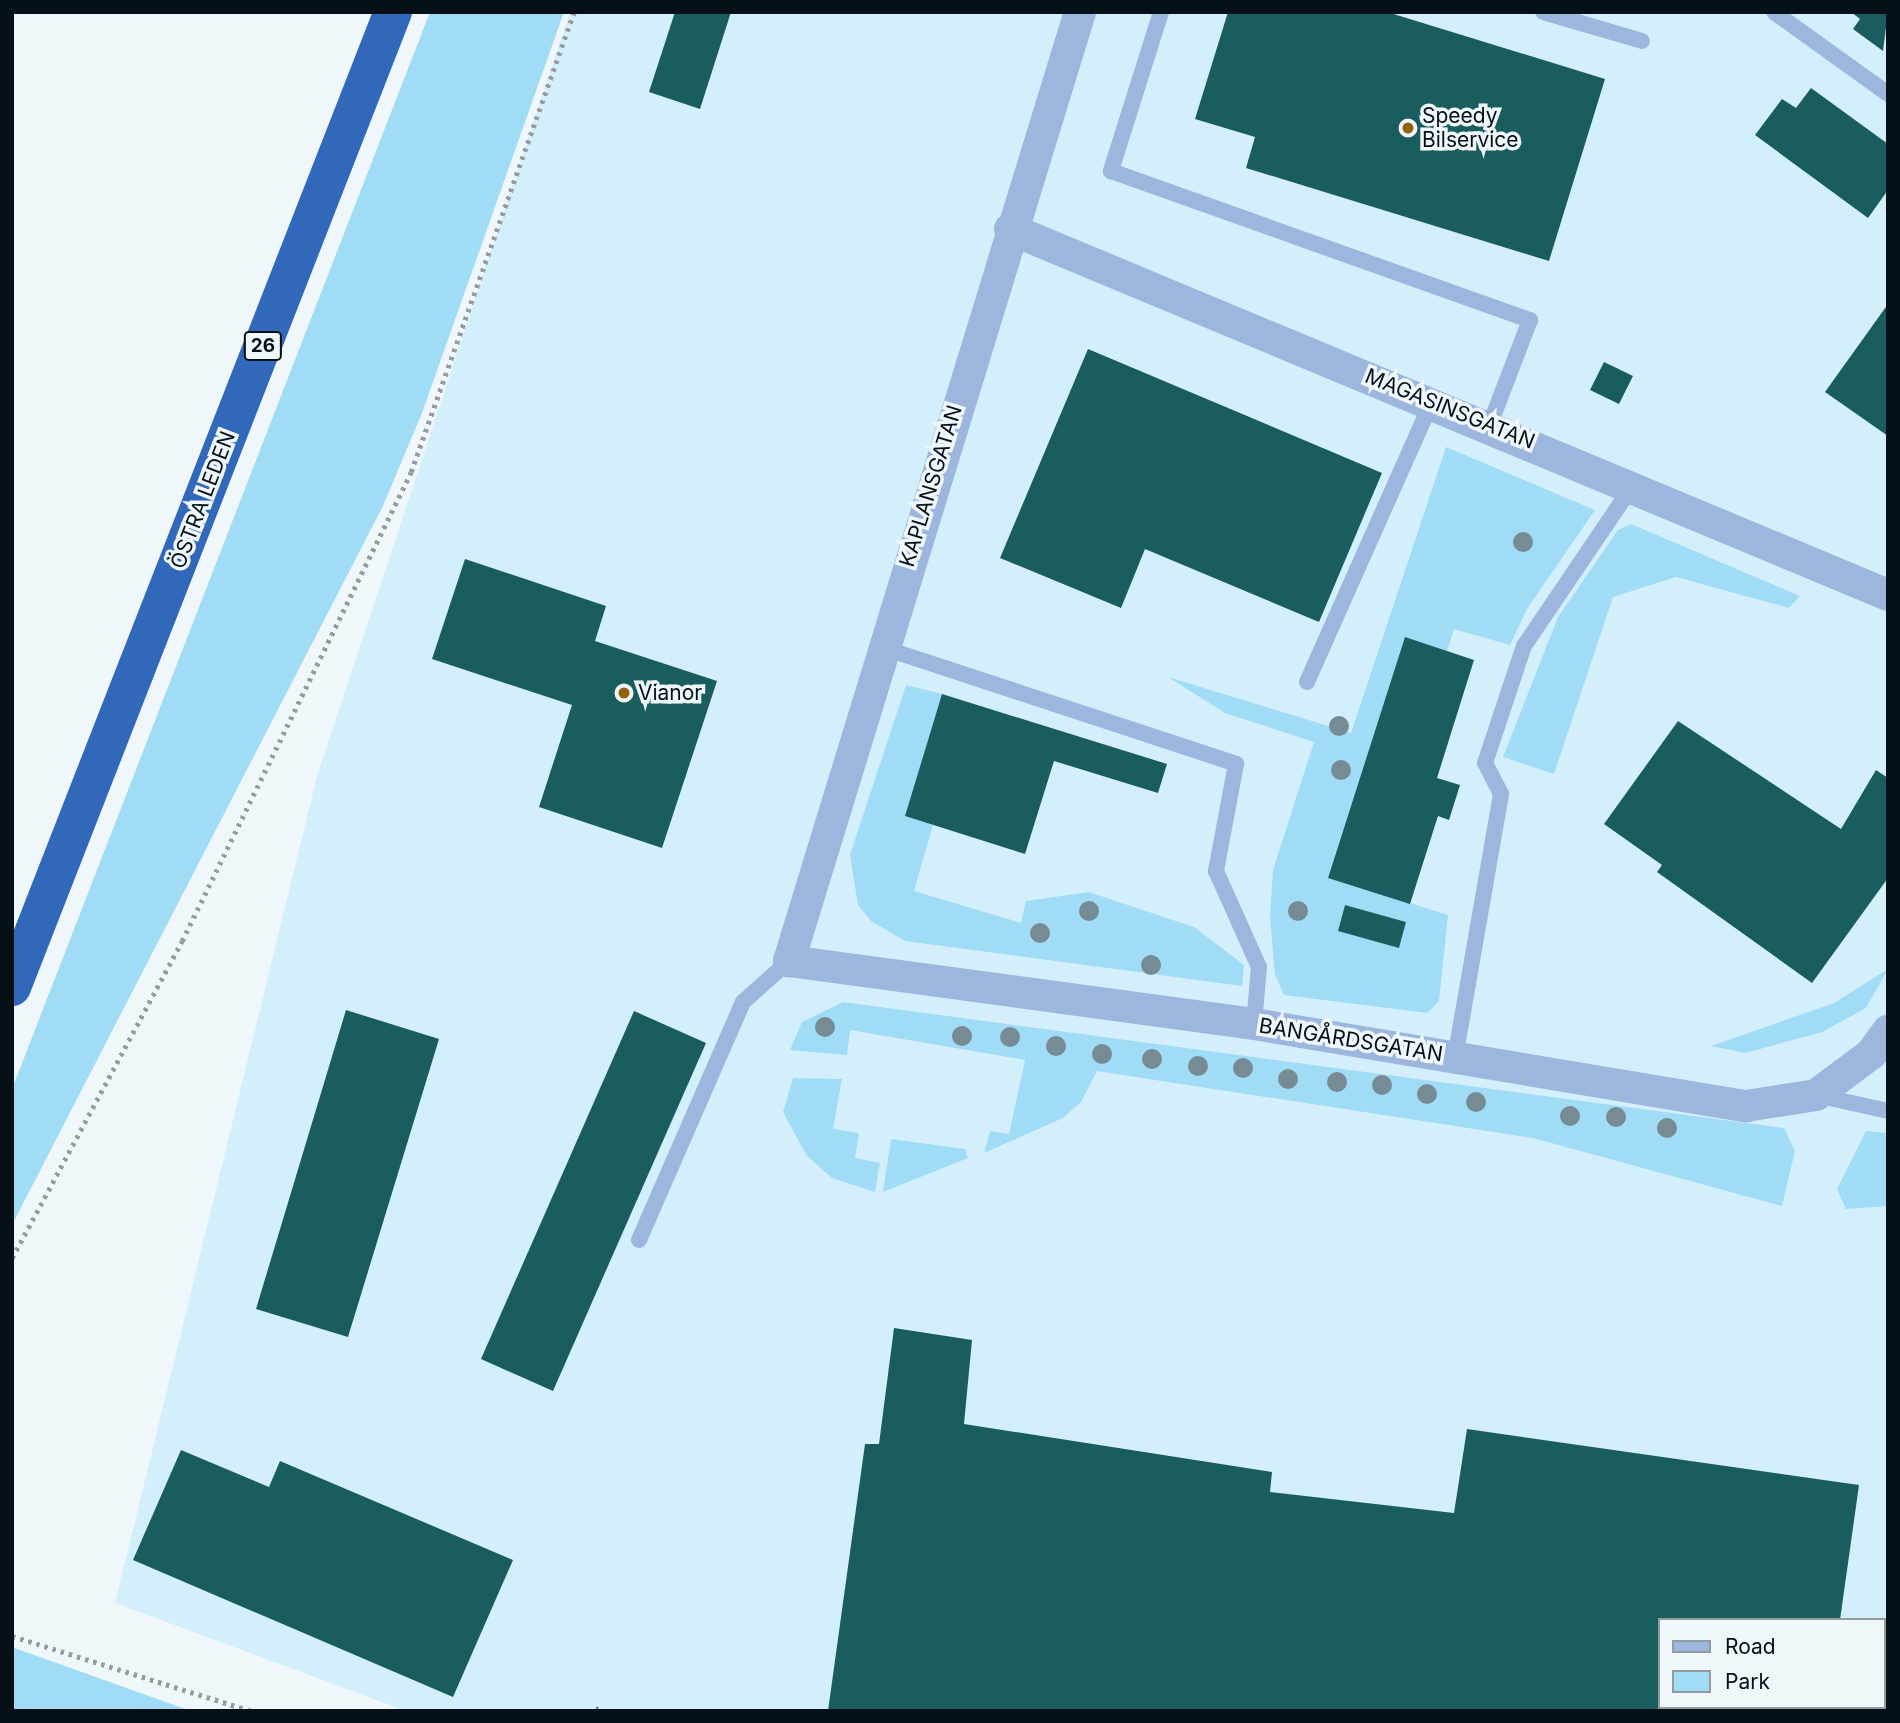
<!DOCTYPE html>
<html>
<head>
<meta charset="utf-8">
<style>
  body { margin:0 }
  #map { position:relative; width:1900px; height:1723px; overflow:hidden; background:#f0f7fb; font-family:Inter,sans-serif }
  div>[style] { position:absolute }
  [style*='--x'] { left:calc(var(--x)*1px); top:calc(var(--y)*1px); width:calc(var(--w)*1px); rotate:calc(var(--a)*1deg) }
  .built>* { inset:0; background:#d4effc }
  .green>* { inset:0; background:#a1dcf7 }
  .building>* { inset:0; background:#195d5f }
  .path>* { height:4.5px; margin-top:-2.25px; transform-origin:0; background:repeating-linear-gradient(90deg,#949da2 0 3.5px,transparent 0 8.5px) }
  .lane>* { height:16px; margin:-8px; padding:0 8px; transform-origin:8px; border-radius:8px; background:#9cb6de }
  .street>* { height:32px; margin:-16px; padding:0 16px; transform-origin:16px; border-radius:16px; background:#9cb6de }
  .highway>* { height:38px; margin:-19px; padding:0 19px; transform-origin:19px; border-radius:19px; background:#3268ba }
  .rail>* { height:8px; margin-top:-4px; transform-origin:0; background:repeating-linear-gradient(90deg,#f0f7fb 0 16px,#4f5a5f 0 32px); box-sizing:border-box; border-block:2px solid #4f5a5f }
  .trees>* { width:20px; height:20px; margin:-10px; border-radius:50%; background:#768b94 }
  .dots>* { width:19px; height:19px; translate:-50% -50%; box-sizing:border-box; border:4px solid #f0f7fb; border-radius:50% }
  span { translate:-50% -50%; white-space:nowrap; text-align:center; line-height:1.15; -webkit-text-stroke:7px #f0f7fb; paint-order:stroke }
  .shield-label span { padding:2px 5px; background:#f0f7fb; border:2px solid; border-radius:5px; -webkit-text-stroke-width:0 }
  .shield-label { font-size:19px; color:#051117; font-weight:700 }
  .poi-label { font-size:21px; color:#051117 }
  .left { translate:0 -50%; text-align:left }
  .street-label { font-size:21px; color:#051117 }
  .frame { position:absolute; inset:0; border:14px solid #051117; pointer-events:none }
  .legend { position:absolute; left:1658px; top:1618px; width:228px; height:91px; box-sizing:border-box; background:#f0f7fb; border:2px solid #929ba0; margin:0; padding:9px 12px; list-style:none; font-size:21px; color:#051117 }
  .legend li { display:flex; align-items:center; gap:14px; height:35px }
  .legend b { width:35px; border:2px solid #929ba0 }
</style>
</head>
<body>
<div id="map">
  <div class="built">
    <i style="clip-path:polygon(evenodd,570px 12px,1888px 12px,1888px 1711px,406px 1711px,115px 1603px,317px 776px,570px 12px,1660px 1620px,1884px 1620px,1884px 1707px,1660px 1707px,1660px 1620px)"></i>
  </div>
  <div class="green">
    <i style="clip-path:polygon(430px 12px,564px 12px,422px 413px,383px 506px,12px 1225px,12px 1089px)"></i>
    <i style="clip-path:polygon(evenodd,1446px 447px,1595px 510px,1527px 609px,1510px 645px,1454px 629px,1447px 651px,1405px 638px,1328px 877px,1448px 915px,1439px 1001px,1427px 1013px,1284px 995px,1275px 974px,1270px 918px,1273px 870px,1314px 742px,1225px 713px,1168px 677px,1351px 733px,1446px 447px,1345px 905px,1406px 922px,1399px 948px,1338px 930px,1345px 905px)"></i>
    <i style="clip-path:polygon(1631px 524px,1800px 596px,1789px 608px,1676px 577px,1613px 597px,1554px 774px,1503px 757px,1558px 617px,1618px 530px)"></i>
    <i style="clip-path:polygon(906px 685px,942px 694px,905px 816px,933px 825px,914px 891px,1021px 923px,1026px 901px,1089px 892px,1194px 927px,1244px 965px,1242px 986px,905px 941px,871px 921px,858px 905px,850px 855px)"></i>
    <i style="clip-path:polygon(1888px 969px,1866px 1008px,1822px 1032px,1745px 1053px,1711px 1046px,1834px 1003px)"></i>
    <i style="clip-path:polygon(843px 1002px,1784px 1128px,1795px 1151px,1782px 1206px,1533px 1138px,1097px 1071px,1081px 1102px,1063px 1118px,984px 1153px,990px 1131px,1009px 1134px,1025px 1060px,850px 1030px,847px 1055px,790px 1050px,802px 1022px)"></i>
    <i style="clip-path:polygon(793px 1078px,842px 1079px,833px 1129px,859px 1133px,855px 1158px,880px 1163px,875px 1192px,832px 1178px,807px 1156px,783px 1112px)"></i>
    <i style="clip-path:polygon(1866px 1131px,1888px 1133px,1888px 1206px,1846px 1209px,1837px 1189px)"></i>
    <i style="clip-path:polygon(891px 1139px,965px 1149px,968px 1158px,883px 1192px)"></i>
    <i style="clip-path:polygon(12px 1647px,191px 1711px,12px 1711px)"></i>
  </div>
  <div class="building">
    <i style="clip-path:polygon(675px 12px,731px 12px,700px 109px,649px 92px)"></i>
    <i style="clip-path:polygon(1228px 12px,1387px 12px,1605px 79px,1549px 261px,1246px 168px,1255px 137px,1195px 119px)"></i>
    <i style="clip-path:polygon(1851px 12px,1888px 12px,1883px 51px,1853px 29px,1860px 19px)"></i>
    <i style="clip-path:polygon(1811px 88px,1888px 144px,1888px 190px,1868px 218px,1755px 135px,1782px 99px,1796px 108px)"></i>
    <i style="clip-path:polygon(1888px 304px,1888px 436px,1825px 392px)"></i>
    <i style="clip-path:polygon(1088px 349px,1382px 473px,1319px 622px,1145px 549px,1121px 608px,1000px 558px)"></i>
    <i style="clip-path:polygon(1604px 362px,1633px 376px,1619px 404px,1590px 390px)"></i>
    <i style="clip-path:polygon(465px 559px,606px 606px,595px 641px,717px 681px,662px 848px,539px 807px,572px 705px,432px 659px)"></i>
    <i style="clip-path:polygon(1405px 637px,1474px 660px,1437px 778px,1460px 785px,1449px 820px,1438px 816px,1410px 904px,1328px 878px)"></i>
    <i style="clip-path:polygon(942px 694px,1167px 764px,1158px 793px,1054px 761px,1025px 854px,905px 816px)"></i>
    <i style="clip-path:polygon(1678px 721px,1841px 829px,1876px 770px,1888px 778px,1888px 878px,1812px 983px,1657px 872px,1662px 865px,1604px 824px)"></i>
    <i style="clip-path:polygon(1345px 905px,1406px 922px,1399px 948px,1338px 931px)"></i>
    <i style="clip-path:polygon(346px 1010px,439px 1039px,348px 1337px,256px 1309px)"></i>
    <i style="clip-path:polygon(634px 1011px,706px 1043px,553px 1391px,481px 1359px)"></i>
    <i style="clip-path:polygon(894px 1328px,972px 1340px,964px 1424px,1272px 1472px,1270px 1492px,1454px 1513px,1467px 1429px,1859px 1485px,1840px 1620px,1660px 1620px,1660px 1707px,1827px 1711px,828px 1711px,865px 1444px,879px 1444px)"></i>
    <i style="clip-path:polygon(181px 1450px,269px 1487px,280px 1461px,513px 1560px,453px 1697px,133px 1560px)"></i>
  </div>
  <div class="path">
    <i style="--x:12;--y:1258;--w:360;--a:-61.8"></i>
    <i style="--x:182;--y:941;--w:522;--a:-63.97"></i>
    <i style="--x:411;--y:472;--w:488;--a:-70.5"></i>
    <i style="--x:12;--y:1636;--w:250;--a:17.4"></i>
  </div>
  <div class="lane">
    <i style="--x:1161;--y:12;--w:167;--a:107.5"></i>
    <i style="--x:1111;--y:171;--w:445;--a:19.6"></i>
    <i style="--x:1530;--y:320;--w:111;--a:111"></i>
    <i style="--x:1543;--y:12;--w:103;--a:16.3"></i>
    <i style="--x:1774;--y:12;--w:140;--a:35.7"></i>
    <i style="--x:881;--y:647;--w:374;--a:18.2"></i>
    <i style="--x:1236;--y:764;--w:109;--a:100.6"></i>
    <i style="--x:1216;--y:871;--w:105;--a:65.9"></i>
    <i style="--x:1259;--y:967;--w:57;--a:95"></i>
    <i style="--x:1307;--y:682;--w:308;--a:-66"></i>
    <i style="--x:1455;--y:1058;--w:268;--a:-80.1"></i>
    <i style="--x:1501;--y:794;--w:35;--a:-117"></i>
    <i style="--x:1485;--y:763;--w:123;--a:-71.6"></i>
    <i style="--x:1524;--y:646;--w:194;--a:-55.9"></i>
    <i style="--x:1816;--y:1095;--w:74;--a:12.5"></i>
    <i style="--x:639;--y:1240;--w:260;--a:-66.4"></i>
    <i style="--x:743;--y:1002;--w:62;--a:-41.7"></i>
  </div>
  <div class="street">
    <i style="--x:1080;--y:12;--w:993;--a:107.05"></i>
    <i style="--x:789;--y:961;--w:469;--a:7.7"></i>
    <i style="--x:1254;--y:1024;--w:499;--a:9.5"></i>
    <i style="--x:1746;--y:1106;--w:71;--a:-8.9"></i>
    <i style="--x:1816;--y:1095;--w:69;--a:-36.7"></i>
    <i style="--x:1871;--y:1054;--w:29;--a:-54"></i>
    <i style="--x:1010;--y:229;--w:951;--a:22.63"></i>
  </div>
  <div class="highway">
    <i style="--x:12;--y:987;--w:1047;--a:-68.66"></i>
  </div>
  <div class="rail">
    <i style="--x:595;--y:1710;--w:2;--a:27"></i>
  </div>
  <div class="trees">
    <i style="left:1523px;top:542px"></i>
    <i style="left:1339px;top:726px"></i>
    <i style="left:1341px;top:770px"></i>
    <i style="left:1089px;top:911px"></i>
    <i style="left:1298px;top:911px"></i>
    <i style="left:1040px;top:933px"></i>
    <i style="left:1151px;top:965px"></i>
    <i style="left:825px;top:1027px"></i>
    <i style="left:962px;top:1036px"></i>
    <i style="left:1010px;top:1037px"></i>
    <i style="left:1056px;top:1046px"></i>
    <i style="left:1102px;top:1054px"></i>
    <i style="left:1152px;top:1059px"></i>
    <i style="left:1198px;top:1066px"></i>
    <i style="left:1243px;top:1068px"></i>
    <i style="left:1288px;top:1079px"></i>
    <i style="left:1337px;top:1082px"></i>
    <i style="left:1382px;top:1085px"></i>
    <i style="left:1427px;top:1094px"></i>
    <i style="left:1476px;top:1102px"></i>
    <i style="left:1570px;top:1116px"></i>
    <i style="left:1616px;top:1117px"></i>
    <i style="left:1667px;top:1128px"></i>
  </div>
  <div class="dots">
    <i style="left:1408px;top:128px;background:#91630f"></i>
    <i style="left:624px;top:693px;background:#91630f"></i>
  </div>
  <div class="shield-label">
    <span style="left:263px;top:346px">26</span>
  </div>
  <div class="poi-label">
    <span class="left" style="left:1422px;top:128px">Speedy<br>Bilservice</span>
    <span class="left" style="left:638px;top:693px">Vianor</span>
  </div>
  <div class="street-label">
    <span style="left:1450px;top:409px;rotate:22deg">MAGASINSGATAN</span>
    <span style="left:931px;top:486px;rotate:-73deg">KAPLANSGATAN</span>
    <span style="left:203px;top:500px;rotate:-69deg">ÖSTRA LEDEN</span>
    <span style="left:1351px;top:1040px;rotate:9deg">BANGÅRDSGATAN</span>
  </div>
  <div class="frame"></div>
  <ul class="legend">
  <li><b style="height:9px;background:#9cb6de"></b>Road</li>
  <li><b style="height:19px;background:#a1dcf7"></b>Park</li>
  </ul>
</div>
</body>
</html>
